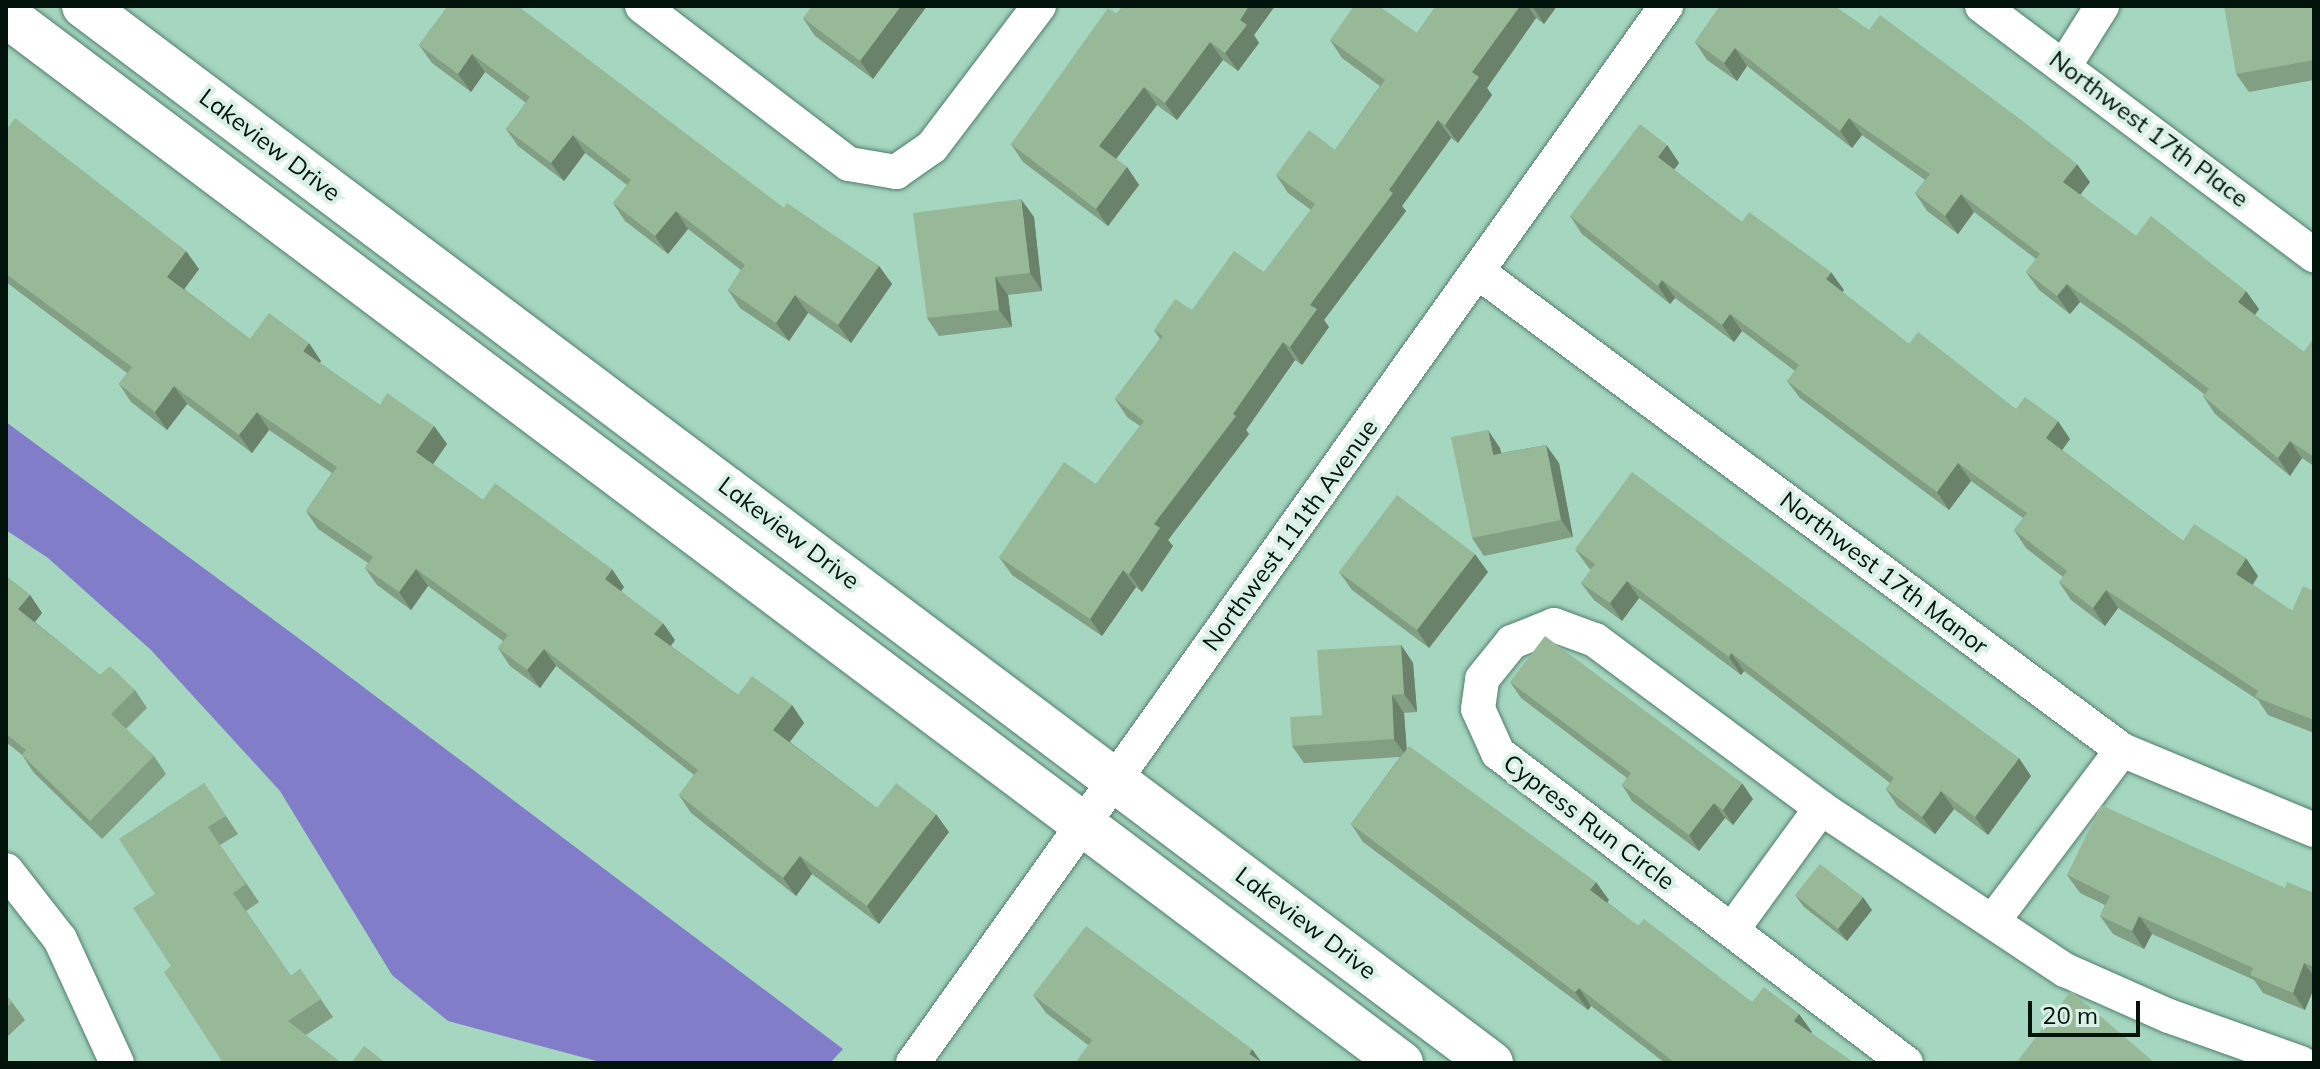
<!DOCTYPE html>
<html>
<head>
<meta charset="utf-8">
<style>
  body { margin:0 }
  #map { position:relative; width:2320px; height:1069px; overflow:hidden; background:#a5d6c0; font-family:Mulish,sans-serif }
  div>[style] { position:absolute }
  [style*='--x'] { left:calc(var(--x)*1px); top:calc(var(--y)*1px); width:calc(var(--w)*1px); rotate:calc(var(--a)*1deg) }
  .water>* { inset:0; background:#827dc8 }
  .roads { filter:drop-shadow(0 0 2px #507e6a) drop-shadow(0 0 2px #507e6a) }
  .street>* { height:34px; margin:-17px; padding:0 17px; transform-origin:17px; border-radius:17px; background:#fff }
  .secondary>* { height:44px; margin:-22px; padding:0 22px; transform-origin:22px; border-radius:22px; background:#fff }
  .wall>* { inset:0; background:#829f83 }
  .shaded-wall>* { inset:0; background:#6a826a }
  .building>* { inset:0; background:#97b998 }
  span { translate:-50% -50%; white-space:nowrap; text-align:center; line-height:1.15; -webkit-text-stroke:8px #d8f0e5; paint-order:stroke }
  .street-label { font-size:24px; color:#02130c }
  .frame { position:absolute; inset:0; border:8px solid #02130c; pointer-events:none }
  .scale { position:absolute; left:2028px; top:1001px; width:112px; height:36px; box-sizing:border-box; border:4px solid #02130c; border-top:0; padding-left:10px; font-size:24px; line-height:28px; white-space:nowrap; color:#02130c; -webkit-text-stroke:6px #d8f0e5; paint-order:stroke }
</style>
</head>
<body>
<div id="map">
  <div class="water">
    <i style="clip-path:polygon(6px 422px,309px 646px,843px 1049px,830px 1063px,604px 1063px,448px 1021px,392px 975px,280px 791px,151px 650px,48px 558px,6px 530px)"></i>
  </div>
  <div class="roads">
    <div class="street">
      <i style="--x:642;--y:6;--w:260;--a:37.4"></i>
      <i style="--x:849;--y:164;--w:48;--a:9.7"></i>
      <i style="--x:896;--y:172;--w:44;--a:-34.8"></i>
      <i style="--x:932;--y:147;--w:177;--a:-52.8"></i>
      <i style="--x:1982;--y:6;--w:415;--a:36.9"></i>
      <i style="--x:2065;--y:65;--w:70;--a:-57.9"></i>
      <i style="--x:1478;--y:272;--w:802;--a:36.58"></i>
      <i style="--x:2122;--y:750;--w:208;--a:22.6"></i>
      <i style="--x:6;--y:870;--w:88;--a:52"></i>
      <i style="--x:60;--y:939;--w:136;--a:65.3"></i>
      <i style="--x:1993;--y:921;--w:214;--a:-53"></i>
      <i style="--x:1732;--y:930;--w:151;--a:-53.9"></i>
      <i style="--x:913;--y:1063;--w:1298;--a:-54.53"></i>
      <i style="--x:1906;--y:1063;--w:512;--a:-142.77"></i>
      <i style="--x:1498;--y:753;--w:48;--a:-114.4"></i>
      <i style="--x:1478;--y:709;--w:30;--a:-82"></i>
      <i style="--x:1482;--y:679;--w:48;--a:-51"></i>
      <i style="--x:1512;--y:642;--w:45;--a:-22"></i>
      <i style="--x:1554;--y:625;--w:44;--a:20.1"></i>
      <i style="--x:1595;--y:640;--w:282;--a:36.6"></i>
      <i style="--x:1821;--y:808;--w:293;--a:33.6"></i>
      <i style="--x:2065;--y:970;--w:114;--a:23.9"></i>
      <i style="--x:2169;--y:1016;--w:140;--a:19.6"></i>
    </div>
    <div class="secondary">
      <i style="--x:84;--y:6;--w:1760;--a:36.92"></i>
      <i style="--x:6;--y:15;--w:1745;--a:36.92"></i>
    </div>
  </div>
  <div class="wall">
    <i style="clip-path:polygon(448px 6px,879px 266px,892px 284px,851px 343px,808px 313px,789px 341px,740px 308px,728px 290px,741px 270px,688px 229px,668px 254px,625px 221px,613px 203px,627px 185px,585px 153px,564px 181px,518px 146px,506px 129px,526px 103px,485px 72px,471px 92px,432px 63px,419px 45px)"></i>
    <i style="clip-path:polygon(927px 6px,873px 79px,815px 36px,803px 18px)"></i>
    <i style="clip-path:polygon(1123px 6px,1275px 6px,1254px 35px,1259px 43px,1238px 71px,1223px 60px,1177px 120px,1157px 105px,1116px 159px,1127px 167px,1139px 185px,1108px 226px,1023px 162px,1011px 144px)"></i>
    <i style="clip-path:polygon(1436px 6px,1557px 6px,1544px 24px,1536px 18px,1487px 88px,1492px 95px,1458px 143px,1451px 138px,1402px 206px,1406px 211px,1324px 320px,1329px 327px,1302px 365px,1295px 360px,1246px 430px,1249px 434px,1168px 540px,1173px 546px,1142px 592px,1136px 587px,1102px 636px,1012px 575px,999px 557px,1096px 484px,1140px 426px,1127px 417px,1115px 399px,1160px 339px,1154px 330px,1264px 272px,1311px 210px,1288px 193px,1276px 175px,1335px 150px,1380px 86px,1342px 58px,1330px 40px,1417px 33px)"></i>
    <i style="clip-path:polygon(1720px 6px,2090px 182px,2080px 195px,2136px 236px,2259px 309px,2255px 315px,2304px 352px,2314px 338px,2314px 466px,2302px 458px,2290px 476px,2215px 414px,2203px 396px,2204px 394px,2139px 344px,2080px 302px,2070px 314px,2039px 290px,2026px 272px,2036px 259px,1974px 212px,1958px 234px,1927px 211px,1915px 193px,1925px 180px,1862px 135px,1852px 148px,1747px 66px,1737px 81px,1707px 60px,1695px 42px)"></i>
    <i style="clip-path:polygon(2314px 6px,2314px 80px,2249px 92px,2236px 74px)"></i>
    <i style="clip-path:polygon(6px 128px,199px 269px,184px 289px,250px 339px,321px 361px,320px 363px,380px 405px,434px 426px,447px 444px,433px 464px,483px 500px,624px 587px,621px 591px,675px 640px,671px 646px,738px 695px,792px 705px,804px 723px,790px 742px,877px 808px,949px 832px,879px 924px,812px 874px,796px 896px,691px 813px,679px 795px,694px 775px,556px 666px,540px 688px,510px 666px,498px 648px,503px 641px,428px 586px,411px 610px,377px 585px,365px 568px,368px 563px,318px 529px,306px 511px,332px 473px,269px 430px,252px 453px,187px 404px,167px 430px,131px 402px,119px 384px,127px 373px,6px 282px)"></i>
    <i style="clip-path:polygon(1667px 145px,1679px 163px,1674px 170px,1742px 222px,1844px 290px,1842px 292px,1909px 344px,2016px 409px,2070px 439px,2062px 450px,2183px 541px,2258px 576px,2253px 585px,2292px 611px,2314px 591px,2314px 733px,2268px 715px,2258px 700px,2118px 608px,2105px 626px,2071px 600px,2059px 582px,2063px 577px,2026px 548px,2014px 530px,2023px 518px,1971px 481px,1949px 510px,1800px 398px,1787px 381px,1795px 371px,1742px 331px,1734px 342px,1675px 298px,1670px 304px,1582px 234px,1570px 216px)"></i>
    <i style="clip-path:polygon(1034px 217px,1042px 291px,1008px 295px,1012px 327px,939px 336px,927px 318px)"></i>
    <i style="clip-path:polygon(1546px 445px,1559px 463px,1573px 537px,1484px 556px,1472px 538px,1500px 448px,1501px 453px)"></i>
    <i style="clip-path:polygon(1575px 549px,2031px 776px,1988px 835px,1954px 809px,1935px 834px,1898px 807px,1886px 789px,1890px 783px,1744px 671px,1741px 675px,1639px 598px,1622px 621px,1594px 600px,1581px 583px,1591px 570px,1588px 567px)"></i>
    <i style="clip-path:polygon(1339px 572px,1488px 572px,1429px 648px,1352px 590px)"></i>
    <i style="clip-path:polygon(6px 576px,30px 595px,42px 613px,35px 622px,100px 675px,135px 690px,147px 708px,126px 729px,154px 756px,166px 774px,102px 839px,34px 773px,22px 755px,6px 742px)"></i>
    <i style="clip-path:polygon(1401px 645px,1413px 663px,1417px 712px,1404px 713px,1407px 749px,1609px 900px,1607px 902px,1638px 926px,1752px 1002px,1799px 1014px,1812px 1032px,1811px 1033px,1854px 1063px,1665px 1063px,1591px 1006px,1588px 1010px,1363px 842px,1351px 824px,1400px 757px,1304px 763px,1292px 746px,1322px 715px)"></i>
    <i style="clip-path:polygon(1510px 682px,1753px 799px,1733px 825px,1725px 818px,1699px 851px,1632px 801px,1622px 785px,1627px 778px,1521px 698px)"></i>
    <i style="clip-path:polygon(204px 783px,238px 834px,220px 845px,259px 902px,246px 911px,291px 976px,300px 969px,333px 1017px,306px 1035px,171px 966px,155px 894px)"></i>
    <i style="clip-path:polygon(2067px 875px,2285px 888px,2314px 893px,2314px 988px,2305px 1010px,2263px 993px,2254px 980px,2152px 934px,2144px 949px,2113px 934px,2100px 916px,2105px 905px,2080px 893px)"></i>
    <i style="clip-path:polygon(1795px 895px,1872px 910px,1847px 941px,1804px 907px)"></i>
    <i style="clip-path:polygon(6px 995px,12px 1002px,25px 1020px,6px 1038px)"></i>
    <i style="clip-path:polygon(1033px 995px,1262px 1063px,1088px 1045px,1046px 1013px)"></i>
  </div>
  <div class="shaded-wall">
    <i style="clip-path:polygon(901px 6px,927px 6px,873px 79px,860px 61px)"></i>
    <i style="clip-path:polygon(1249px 6px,1275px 6px,1254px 35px,1259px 43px,1238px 71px,1225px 53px,1240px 20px)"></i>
    <i style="clip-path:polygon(1520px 6px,1528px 6px,1536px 18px,1487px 88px,1492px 95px,1458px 143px,1445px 125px,1472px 72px)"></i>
    <i style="clip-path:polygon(1532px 6px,1557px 6px,1544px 24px)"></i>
    <i style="clip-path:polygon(1210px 42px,1223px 60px,1177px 120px,1165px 103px)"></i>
    <i style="clip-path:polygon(1735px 48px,1747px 66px,1737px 81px,1724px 63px)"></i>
    <i style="clip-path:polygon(472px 54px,485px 72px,471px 92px,458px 74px)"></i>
    <i style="clip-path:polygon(1144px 87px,1157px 105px,1112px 164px,1099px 146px)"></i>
    <i style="clip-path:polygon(1849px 118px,1862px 135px,1852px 148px,1840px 131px)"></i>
    <i style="clip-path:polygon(1438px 120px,1451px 138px,1402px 206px,1406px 211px,1324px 320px,1329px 327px,1302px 365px,1290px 347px,1310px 305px,1389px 190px)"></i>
    <i style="clip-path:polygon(573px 135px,585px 153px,564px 181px,551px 163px)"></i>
    <i style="clip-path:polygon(1667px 145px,1679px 163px,1670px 175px,1658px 157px)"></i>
    <i style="clip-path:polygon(2077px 164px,2090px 182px,2076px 200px,2063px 182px)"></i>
    <i style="clip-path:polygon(1127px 167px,1139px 185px,1108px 226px,1096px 209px)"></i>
    <i style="clip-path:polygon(1961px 194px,1974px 212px,1958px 234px,1945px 216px)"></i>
    <i style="clip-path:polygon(1021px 199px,1034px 217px,1042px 291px,1030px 273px)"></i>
    <i style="clip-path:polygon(676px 211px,688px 229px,668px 254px,655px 236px)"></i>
    <i style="clip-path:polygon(186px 251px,199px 269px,180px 295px,167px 277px)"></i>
    <i style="clip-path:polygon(879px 266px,892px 284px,851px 343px,838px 325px)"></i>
    <i style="clip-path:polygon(1831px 272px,1844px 290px,1838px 297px,1826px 279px)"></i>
    <i style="clip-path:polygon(995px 277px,1008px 295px,1012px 327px,999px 310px)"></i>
    <i style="clip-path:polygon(1662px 280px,1675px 298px,1670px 304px,1658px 286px)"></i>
    <i style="clip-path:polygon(2067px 284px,2080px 302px,2070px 314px,2057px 296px)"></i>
    <i style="clip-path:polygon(2246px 291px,2259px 309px,2251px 320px,2238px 302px)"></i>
    <i style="clip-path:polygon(795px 295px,808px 313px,789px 341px,776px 323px)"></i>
    <i style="clip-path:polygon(1730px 314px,1742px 331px,1734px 342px,1722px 325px)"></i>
    <i style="clip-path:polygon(1283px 342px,1295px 360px,1246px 430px,1249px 434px,1168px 540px,1173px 546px,1142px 592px,1129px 574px,1154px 524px)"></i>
    <i style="clip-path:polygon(309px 343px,321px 361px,315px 369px,303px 351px)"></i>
    <i style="clip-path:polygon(174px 386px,187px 404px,167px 430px,155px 412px)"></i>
    <i style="clip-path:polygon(257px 412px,269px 430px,252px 453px,239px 435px)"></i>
    <i style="clip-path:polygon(2058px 421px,2070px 439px,2058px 456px,2046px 438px)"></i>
    <i style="clip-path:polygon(434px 426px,447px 444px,429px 470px,416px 452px)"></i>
    <i style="clip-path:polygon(1488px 430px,1500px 448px,1505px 473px,1493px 455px)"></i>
    <i style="clip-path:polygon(2290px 441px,2302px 458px,2290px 476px,2278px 458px)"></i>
    <i style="clip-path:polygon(1546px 445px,1559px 463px,1573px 537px,1561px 520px)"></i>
    <i style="clip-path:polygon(1958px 463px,1971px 481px,1949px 510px,1937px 492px)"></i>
    <i style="clip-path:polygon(1475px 554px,1488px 572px,1429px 648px,1417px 630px)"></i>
    <i style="clip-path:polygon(2246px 558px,2258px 576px,2248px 591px,2236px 574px)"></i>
    <i style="clip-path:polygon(416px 569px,428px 586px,411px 610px,399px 592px)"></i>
    <i style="clip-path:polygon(612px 569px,624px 587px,617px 597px,605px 579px)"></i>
    <i style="clip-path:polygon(1123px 570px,1136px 587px,1102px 636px,1090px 619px)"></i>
    <i style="clip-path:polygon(1627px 581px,1639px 598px,1622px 621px,1610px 603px)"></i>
    <i style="clip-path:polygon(2106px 590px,2118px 608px,2105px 626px,2093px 608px)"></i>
    <i style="clip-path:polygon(30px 595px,42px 613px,31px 627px,18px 609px)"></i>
    <i style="clip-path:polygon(663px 623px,675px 640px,667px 651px,654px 634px)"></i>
    <i style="clip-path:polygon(1401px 645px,1413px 663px,1417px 712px,1404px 694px)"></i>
    <i style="clip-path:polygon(544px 649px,556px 666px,540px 688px,527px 670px)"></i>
    <i style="clip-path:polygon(1731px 653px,1744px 671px,1741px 675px,1729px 657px)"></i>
    <i style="clip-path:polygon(1392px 695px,1404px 713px,1407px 757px,1394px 739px)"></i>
    <i style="clip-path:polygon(792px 705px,804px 723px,785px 748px,773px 730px)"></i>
    <i style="clip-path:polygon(2019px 758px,2031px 776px,1988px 835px,1975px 817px)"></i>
    <i style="clip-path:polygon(1742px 783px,1753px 799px,1733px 825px,1723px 810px)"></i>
    <i style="clip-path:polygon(1941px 791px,1954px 809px,1935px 834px,1922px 817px)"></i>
    <i style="clip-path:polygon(1714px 803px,1725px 818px,1699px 851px,1689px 835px)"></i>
    <i style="clip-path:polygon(936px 814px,949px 832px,879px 924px,867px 906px)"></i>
    <i style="clip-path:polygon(800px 856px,812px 874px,796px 896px,783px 878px)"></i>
    <i style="clip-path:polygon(1596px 882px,1609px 900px,1603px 908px,1590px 890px)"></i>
    <i style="clip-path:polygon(1863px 897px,1872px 910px,1847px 941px,1838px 929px)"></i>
    <i style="clip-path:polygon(2139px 916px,2152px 934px,2144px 949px,2132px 931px)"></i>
    <i style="clip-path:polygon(2304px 963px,2314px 977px,2314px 988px,2305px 1010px,2293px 993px)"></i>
    <i style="clip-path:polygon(1579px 988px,1591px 1006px,1588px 1010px,1575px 992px)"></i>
    <i style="clip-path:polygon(1799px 1014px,1812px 1032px,1806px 1039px,1794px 1021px)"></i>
    <i style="clip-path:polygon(1252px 1049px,1262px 1063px,1249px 1054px)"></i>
  </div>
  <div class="building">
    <i style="clip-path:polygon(448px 6px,518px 6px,784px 208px,787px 203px,879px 266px,838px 325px,795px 295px,776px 323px,728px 290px,745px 265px,676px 211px,655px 236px,613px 203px,631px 180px,573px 135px,551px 163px,506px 129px,530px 97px,472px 54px,458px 74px,419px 45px)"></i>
    <i style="clip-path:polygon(812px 6px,901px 6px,860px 61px,803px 18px)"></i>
    <i style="clip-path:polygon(1123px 6px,1249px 6px,1240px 20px,1247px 25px,1225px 53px,1210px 42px,1165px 103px,1144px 87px,1099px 146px,1127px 167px,1096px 209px,1011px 144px,1108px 8px,1117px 14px)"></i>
    <i style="clip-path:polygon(1354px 6px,1379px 6px,1417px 33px,1436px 6px,1520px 6px,1472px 72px,1479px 77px,1445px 125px,1438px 120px,1389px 190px,1393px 193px,1310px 305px,1317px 309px,1290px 347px,1283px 342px,1233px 414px,1236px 416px,1154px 524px,1160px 528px,1129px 574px,1123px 570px,1090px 619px,999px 557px,1064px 462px,1096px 484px,1144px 421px,1115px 399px,1163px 336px,1154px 330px,1175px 299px,1192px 310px,1234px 251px,1264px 272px,1315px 204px,1276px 175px,1309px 130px,1335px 150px,1385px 80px,1330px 40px)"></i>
    <i style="clip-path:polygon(1720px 6px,1835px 6px,1869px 30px,1880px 15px,2020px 119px,2077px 164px,2063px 182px,2136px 236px,2151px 216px,2246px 291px,2238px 302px,2304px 352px,2314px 338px,2314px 457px,2290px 441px,2278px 458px,2203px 396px,2209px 389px,2126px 326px,2067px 284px,2057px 296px,2026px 272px,2040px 254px,1961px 194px,1945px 216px,1915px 193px,1930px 174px,1849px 118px,1840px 131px,1735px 48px,1724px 63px,1695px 42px)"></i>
    <i style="clip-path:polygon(2224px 6px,2314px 6px,2314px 60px,2236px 74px)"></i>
    <i style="clip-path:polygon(15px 118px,186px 251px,167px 277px,250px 339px,269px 313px,309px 343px,303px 351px,380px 405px,387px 393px,434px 426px,416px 452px,483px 500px,495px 483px,612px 569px,605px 579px,663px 623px,654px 634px,738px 695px,752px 676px,792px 705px,773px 730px,877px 808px,896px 783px,936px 814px,867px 906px,800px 856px,783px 878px,679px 795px,698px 770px,544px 649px,527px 670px,498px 648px,508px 635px,416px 569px,399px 592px,365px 568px,373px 557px,306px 511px,337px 467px,257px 412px,239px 435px,174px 386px,155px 412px,119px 384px,132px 367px,6px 274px,6px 128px,7px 129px)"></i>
    <i style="clip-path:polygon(1640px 124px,1667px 145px,1658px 157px,1742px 222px,1749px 212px,1831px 272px,1826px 279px,1909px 344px,1918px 332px,2016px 409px,2025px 397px,2058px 421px,2046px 438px,2183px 541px,2194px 524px,2246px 558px,2236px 574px,2292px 611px,2303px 586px,2314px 591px,2314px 720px,2255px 697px,2258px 691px,2106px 590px,2093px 608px,2059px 582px,2067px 571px,2014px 530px,2027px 513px,1958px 463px,1937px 492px,1787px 381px,1799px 365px,1730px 314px,1722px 325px,1662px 280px,1658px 286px,1570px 216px)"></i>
    <i style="clip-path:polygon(1021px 199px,1030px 273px,995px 277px,999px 310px,927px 318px,913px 213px)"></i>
    <i style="clip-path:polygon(1488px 430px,1493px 455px,1546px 445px,1561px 520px,1472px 538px,1451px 437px)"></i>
    <i style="clip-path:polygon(1632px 472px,2019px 758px,1975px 817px,1941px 791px,1922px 817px,1886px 789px,1894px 778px,1731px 653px,1729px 657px,1627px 581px,1610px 603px,1581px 583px,1595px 564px,1575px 549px)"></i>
    <i style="clip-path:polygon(1397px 495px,1475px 554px,1417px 630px,1339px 572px)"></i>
    <i style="clip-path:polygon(6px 576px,30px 595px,18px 609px,100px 675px,110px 666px,135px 690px,111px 714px,154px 756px,90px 821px,22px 755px,26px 750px,6px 734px)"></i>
    <i style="clip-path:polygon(1545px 636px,1742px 783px,1723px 810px,1714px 803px,1689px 835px,1622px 785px,1631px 773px,1510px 682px)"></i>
    <i style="clip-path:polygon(1401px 645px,1404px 694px,1392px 695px,1394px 739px,1292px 746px,1290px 717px,1322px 715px,1317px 650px)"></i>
    <i style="clip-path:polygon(1409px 746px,1596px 882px,1590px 890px,1638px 926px,1644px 919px,1752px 1002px,1764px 987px,1799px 1014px,1794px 1021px,1854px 1063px,1675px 1063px,1579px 988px,1575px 992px,1351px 824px)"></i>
    <i style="clip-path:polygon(204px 783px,226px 816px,208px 827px,246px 884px,233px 893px,291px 976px,300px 969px,321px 999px,288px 1021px,342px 1063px,223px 1063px,164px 972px,171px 966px,133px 908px,155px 894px,119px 839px)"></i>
    <i style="clip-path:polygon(2101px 805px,2285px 888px,2287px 882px,2314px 893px,2314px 967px,2304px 963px,2293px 993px,2250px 975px,2253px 968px,2139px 916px,2132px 931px,2100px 916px,2110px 896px,2067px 875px)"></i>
    <i style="clip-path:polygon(1820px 864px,1863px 897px,1838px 929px,1795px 895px)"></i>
    <i style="clip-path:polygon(1086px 926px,1252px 1049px,1249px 1054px,1262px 1063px,1075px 1063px,1092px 1040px,1033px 995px)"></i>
    <i style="clip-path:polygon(2071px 991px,2155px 1063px,2016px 1063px)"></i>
    <i style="clip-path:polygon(6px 995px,12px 1002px,6px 1008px)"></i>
    <i style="clip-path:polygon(364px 1046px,386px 1063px,351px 1063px)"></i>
  </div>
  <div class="street-label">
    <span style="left:2149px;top:129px;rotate:37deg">Northwest 17th Place</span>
    <span style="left:270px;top:145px;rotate:37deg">Lakeview Drive</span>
    <span style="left:789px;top:533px;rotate:37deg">Lakeview Drive</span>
    <span style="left:1290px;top:535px;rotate:-54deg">Northwest 111th Avenue</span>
    <span style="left:1884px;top:573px;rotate:37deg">Northwest 17th Manor</span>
    <span style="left:1589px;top:822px;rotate:37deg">Cypress Run Circle</span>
    <span style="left:1306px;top:923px;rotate:37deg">Lakeview Drive</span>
  </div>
  <div class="frame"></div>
  <div class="scale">20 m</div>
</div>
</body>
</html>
